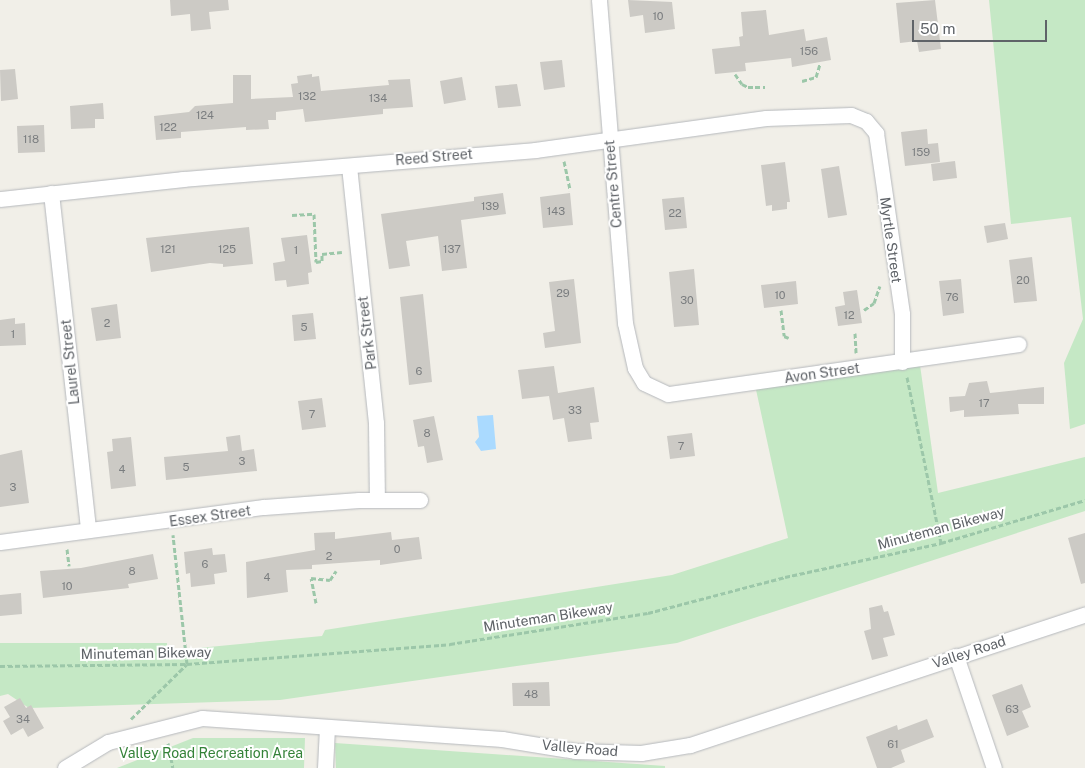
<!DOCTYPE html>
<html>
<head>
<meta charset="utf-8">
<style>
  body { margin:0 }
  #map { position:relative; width:1085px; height:768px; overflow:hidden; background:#f1efe8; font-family:"Public Sans",sans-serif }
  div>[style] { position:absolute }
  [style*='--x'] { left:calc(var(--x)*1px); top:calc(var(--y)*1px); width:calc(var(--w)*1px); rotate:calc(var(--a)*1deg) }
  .green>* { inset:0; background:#c5e8c5 }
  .water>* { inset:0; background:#aadaff }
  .building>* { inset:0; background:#cccac5 }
  .path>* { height:3px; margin-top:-1.5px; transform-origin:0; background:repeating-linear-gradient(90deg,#9cc7a9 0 5px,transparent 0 7.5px) }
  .roads { filter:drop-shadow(0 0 1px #b5b8bc) drop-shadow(0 0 1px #b5b8bc) }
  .street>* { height:15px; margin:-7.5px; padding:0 7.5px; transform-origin:7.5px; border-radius:7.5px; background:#fff }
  span { translate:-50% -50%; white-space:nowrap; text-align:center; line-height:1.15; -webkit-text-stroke:4px #fff; paint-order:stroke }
  .number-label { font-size:11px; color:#7a7d7f }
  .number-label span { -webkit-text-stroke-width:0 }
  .street-label { font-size:14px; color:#5f6368 }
  .park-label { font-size:14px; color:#348238 }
  .scale { position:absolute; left:912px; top:20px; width:135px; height:22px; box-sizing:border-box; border:2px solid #5f6368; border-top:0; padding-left:6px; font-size:15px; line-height:18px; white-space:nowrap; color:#5f6368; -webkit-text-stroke:4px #fff; paint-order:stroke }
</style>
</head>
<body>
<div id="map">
  <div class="green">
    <i style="clip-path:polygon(989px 0,1085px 0,1085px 424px,1070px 429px,1064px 363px,1083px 319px,1071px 217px,1011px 224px)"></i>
    <i style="clip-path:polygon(920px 365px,938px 493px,1085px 457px,1085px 511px,677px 643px,280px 700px,29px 708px,8px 694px,0 696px,0 643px,167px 643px,167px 651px,322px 636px,325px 630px,672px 575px,788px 538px,755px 385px)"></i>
    <i style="clip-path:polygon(193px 738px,305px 738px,304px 768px,117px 768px)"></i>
    <i style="clip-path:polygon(335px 743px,665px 766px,665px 768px,336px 768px)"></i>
  </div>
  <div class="water">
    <i style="clip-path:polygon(493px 415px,496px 449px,481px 451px,475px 442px,479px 437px,477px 416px)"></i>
  </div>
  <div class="building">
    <i style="clip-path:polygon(170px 0,228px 0,229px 10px,209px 12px,211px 29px,191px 31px,190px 14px,171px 16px)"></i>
    <i style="clip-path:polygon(628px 0,672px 2px,675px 29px,645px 33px,643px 15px,630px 17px)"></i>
    <i style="clip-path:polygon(935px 0,941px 49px,919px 52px,917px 41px,900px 43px,896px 3px)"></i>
    <i style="clip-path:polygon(766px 10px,769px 35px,804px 29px,806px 41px,827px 37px,831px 60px,792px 67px,791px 58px,745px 63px,746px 71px,715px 74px,712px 49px,740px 46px,739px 37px,743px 36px,741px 12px)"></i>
    <i style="clip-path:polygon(562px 60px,565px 87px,544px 90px,540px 62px)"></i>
    <i style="clip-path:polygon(15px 69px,18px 99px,1px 101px,0 70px)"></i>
    <i style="clip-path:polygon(312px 74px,312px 77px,319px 76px,321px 91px,389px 85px,388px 80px,410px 79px,413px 107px,383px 109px,383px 114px,305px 122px,303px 109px,276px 112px,276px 120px,268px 120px,269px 129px,246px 130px,246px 127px,181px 132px,181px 138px,156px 140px,154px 116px,189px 112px,195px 106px,233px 103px,233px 75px,251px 75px,251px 99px,293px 97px,291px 84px,298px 83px,297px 76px)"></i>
    <i style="clip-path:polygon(462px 77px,466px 100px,444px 104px,440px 81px)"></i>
    <i style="clip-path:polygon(517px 84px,521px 106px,498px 108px,495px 86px)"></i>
    <i style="clip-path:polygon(103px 103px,104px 119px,95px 119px,95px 128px,71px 129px,70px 106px)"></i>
    <i style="clip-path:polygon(44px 125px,45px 152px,18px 153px,17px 126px)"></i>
    <i style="clip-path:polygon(927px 129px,928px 144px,938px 143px,940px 162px,905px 166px,901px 132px)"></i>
    <i style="clip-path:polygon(955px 161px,957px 178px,933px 181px,931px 164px)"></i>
    <i style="clip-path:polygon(785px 162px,790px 202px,787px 202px,787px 209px,772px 211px,772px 205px,766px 206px,761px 165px)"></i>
    <i style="clip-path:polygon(839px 166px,847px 215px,828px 218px,821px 169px)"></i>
    <i style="clip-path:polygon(503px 193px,506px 214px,461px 220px,467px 268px,442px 271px,438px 236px,406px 241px,410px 266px,389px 269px,381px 214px,474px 201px,474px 197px)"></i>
    <i style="clip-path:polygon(570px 193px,573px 225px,543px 228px,540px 197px)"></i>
    <i style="clip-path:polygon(684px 197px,687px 228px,665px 230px,662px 199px)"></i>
    <i style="clip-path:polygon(1005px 223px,1008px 239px,987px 243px,984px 226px)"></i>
    <i style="clip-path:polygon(249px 227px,253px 264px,223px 267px,223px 264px,210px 263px,151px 272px,146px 238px)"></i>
    <i style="clip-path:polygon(307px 235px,312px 272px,308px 273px,309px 284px,287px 287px,286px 280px,275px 281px,273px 263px,285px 261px,281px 238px)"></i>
    <i style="clip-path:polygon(1032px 257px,1037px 301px,1014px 303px,1009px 260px)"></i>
    <i style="clip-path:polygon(694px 269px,699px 325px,674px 327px,669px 272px)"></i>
    <i style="clip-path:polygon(574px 279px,581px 343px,545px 348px,543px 333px,555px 331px,549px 282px)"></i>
    <i style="clip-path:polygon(961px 279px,964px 313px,943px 316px,939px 281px)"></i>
    <i style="clip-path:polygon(796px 281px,798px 304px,764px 308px,761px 285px)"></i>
    <i style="clip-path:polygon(857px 290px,862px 323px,838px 326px,835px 307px,845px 305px,843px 292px)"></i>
    <i style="clip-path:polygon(423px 294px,432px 382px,409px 385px,400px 297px)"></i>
    <i style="clip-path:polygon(117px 304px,121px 338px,96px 341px,91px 308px)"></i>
    <i style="clip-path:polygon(313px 313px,316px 339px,294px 341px,292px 315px)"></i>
    <i style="clip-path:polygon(15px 318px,15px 324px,25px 323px,26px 345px,0 346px,0 320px)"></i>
    <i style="clip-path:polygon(554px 366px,558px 393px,594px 387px,599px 422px,590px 423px,592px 439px,568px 442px,564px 418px,553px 420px,549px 396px,522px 399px,518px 370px)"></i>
    <i style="clip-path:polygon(987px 381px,990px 393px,1044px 387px,1044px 404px,1018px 404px,1019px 414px,964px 417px,964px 410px,950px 412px,949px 397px,965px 396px,969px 383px)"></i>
    <i style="clip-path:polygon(322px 398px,326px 427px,302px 430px,298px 401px)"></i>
    <i style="clip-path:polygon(434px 416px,443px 460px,427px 463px,424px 446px,418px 447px,413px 420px)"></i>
    <i style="clip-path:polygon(692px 433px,695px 456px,670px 459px,667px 436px)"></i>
    <i style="clip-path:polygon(240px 435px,242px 451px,254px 449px,257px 471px,166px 480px,164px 457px,228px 451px,226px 437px)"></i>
    <i style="clip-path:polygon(131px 437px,136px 486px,111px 489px,107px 452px,113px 451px,112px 439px)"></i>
    <i style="clip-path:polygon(22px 450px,29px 503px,0 507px,0 455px)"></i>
    <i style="clip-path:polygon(335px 532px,335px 539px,391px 532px,392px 540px,419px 537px,422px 559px,380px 565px,380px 560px,312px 565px,312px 569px,286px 570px,288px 592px,247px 598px,246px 562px,315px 550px,314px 533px)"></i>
    <i style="clip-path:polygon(1085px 533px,1085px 583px,1081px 584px,1068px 538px)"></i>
    <i style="clip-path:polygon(212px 548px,213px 555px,225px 554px,227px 572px,214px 574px,215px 584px,191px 587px,190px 573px,186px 574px,184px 552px)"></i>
    <i style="clip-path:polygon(153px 554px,158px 579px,128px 584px,129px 588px,43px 598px,40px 571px,81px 568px)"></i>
    <i style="clip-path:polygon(21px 593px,22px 614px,0 616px,0 595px)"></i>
    <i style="clip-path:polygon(882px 605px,884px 612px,888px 611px,895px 635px,883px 638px,888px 656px,872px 660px,864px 631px,871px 629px,869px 608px)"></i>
    <i style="clip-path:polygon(549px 682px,550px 706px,513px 706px,512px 683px)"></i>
    <i style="clip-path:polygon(1022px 684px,1031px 707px,1022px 711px,1029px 727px,1007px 736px,992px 695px)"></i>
    <i style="clip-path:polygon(20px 698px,26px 708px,31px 705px,44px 728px,28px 737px,23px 728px,11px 735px,3px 721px,10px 717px,4px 707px)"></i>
    <i style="clip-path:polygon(927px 719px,934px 737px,901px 750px,905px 762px,891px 768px,877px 768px,866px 737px,897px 725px,898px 730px)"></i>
  </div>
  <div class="path">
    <i style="--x:735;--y:74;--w:12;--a:55"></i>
    <i style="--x:742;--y:84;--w:7;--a:27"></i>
    <i style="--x:748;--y:87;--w:17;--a:0"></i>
    <i style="--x:802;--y:81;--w:15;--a:-16"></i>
    <i style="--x:816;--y:77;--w:14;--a:-73"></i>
    <i style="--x:564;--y:161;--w:30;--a:78"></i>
    <i style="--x:292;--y:215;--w:22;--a:-3"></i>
    <i style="--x:314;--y:214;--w:48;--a:87.6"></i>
    <i style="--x:316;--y:262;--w:6;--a:-9"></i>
    <i style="--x:322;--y:261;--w:7;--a:-90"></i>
    <i style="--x:322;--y:254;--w:20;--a:-6"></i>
    <i style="--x:781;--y:310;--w:26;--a:83"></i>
    <i style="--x:784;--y:336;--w:5;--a:22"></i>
    <i style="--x:864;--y:310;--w:12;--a:-35"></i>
    <i style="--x:874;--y:303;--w:18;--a:-71"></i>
    <i style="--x:855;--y:333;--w:20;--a:87"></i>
    <i style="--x:907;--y:377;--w:169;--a:78.4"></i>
    <i style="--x:67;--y:549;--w:17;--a:83"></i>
    <i style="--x:316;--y:603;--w:25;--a:-101"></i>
    <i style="--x:311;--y:578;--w:19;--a:6"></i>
    <i style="--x:330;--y:580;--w:11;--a:-56"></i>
    <i style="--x:0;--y:666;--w:187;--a:-0.6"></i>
    <i style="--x:187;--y:664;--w:264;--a:-4.3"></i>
    <i style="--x:450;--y:644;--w:200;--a:-8.9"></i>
    <i style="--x:648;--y:613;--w:142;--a:-14.7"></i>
    <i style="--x:785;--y:577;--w:160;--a:-12.3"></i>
    <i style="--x:941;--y:543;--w:150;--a:-16.6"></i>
    <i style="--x:131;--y:719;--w:78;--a:-44.5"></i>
    <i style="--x:187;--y:664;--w:130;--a:-96.2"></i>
    <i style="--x:168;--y:743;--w:25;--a:79"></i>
  </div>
  <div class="roads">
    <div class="street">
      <i style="--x:599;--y:0;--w:324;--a:85.4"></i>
      <i style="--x:625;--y:323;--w:46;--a:77.5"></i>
      <i style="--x:635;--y:368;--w:17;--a:59"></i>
      <i style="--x:644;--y:383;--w:26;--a:25"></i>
      <i style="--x:668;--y:394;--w:354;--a:-8.1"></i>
      <i style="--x:349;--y:166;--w:258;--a:84"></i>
      <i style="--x:376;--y:423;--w:77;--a:89.3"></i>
      <i style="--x:51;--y:193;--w:339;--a:83.7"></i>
      <i style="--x:0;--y:199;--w:184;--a:-6.2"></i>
      <i style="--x:183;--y:179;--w:353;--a:-4.7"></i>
      <i style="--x:535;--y:150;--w:233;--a:-7.9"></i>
      <i style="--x:766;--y:118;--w:85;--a:-2"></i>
      <i style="--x:851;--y:115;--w:16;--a:22"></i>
      <i style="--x:866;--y:121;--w:16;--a:50"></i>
      <i style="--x:876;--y:133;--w:183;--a:81.8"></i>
      <i style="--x:902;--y:314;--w:48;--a:90"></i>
      <i style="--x:0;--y:542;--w:266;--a:-7.6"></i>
      <i style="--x:264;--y:507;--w:95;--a:-4.2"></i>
      <i style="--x:359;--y:500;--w:61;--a:0"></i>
      <i style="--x:956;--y:656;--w:118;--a:71.3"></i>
      <i style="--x:65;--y:768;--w:50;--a:-31.2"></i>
      <i style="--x:108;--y:742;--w:97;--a:-14.3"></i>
      <i style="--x:202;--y:718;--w:301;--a:4"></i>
      <i style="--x:502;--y:739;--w:74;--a:9.3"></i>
      <i style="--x:575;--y:751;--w:66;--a:1.7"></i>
      <i style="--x:641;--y:753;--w:50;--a:-9.3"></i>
      <i style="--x:690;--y:745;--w:416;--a:-18.3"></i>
      <i style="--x:325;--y:768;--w:41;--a:-87.2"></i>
    </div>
  </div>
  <div class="number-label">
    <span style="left:658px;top:16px">10</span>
    <span style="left:809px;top:51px">156</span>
    <span style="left:307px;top:96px">132</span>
    <span style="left:378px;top:98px">134</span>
    <span style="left:205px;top:115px">124</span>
    <span style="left:168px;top:127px">122</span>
    <span style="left:31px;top:139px">118</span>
    <span style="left:921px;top:152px">159</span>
    <span style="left:490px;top:206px">139</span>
    <span style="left:556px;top:211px">143</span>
    <span style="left:675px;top:213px">22</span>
    <span style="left:168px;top:249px">121</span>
    <span style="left:227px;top:249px">125</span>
    <span style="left:452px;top:249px">137</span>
    <span style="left:296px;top:250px">1</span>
    <span style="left:1023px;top:280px">20</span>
    <span style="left:563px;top:293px">29</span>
    <span style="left:780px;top:295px">10</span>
    <span style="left:952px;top:297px">76</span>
    <span style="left:687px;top:300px">30</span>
    <span style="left:849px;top:315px">12</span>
    <span style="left:107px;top:323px">2</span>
    <span style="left:304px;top:327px">5</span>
    <span style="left:13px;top:334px">1</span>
    <span style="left:419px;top:371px">6</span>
    <span style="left:984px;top:403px">17</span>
    <span style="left:575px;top:410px">33</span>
    <span style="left:312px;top:414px">7</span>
    <span style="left:427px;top:433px">8</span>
    <span style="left:681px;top:446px">7</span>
    <span style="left:242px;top:461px">3</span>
    <span style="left:186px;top:467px">5</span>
    <span style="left:122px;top:469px">4</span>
    <span style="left:13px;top:487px">3</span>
    <span style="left:397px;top:549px">0</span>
    <span style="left:329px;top:556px">2</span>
    <span style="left:205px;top:564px">6</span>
    <span style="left:132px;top:571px">8</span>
    <span style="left:267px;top:577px">4</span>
    <span style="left:67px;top:586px">10</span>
    <span style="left:531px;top:694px">48</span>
    <span style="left:1012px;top:709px">63</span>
    <span style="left:23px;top:719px">34</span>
    <span style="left:893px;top:744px">61</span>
  </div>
  <div class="street-label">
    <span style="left:434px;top:157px;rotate:-5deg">Reed Street</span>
    <span style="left:613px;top:184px;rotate:-95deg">Centre Street</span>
    <span style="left:891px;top:240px;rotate:82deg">Myrtle Street</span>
    <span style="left:367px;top:333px;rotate:-97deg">Park Street</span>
    <span style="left:70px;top:362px;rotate:-96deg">Laurel Street</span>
    <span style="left:822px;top:373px;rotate:-8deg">Avon Street</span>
    <span style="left:210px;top:516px;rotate:-8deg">Essex Street</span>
    <span style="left:941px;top:528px;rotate:-15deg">Minuteman Bikeway</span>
    <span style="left:548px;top:617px;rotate:-9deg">Minuteman Bikeway</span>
    <span style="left:969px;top:652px;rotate:-18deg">Valley Road</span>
    <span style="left:146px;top:653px;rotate:-1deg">Minuteman Bikeway</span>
    <span style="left:580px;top:748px;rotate:5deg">Valley Road</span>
  </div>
  <div class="park-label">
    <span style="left:211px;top:753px">Valley Road Recreation Area</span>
  </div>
  <div class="scale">50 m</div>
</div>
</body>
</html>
